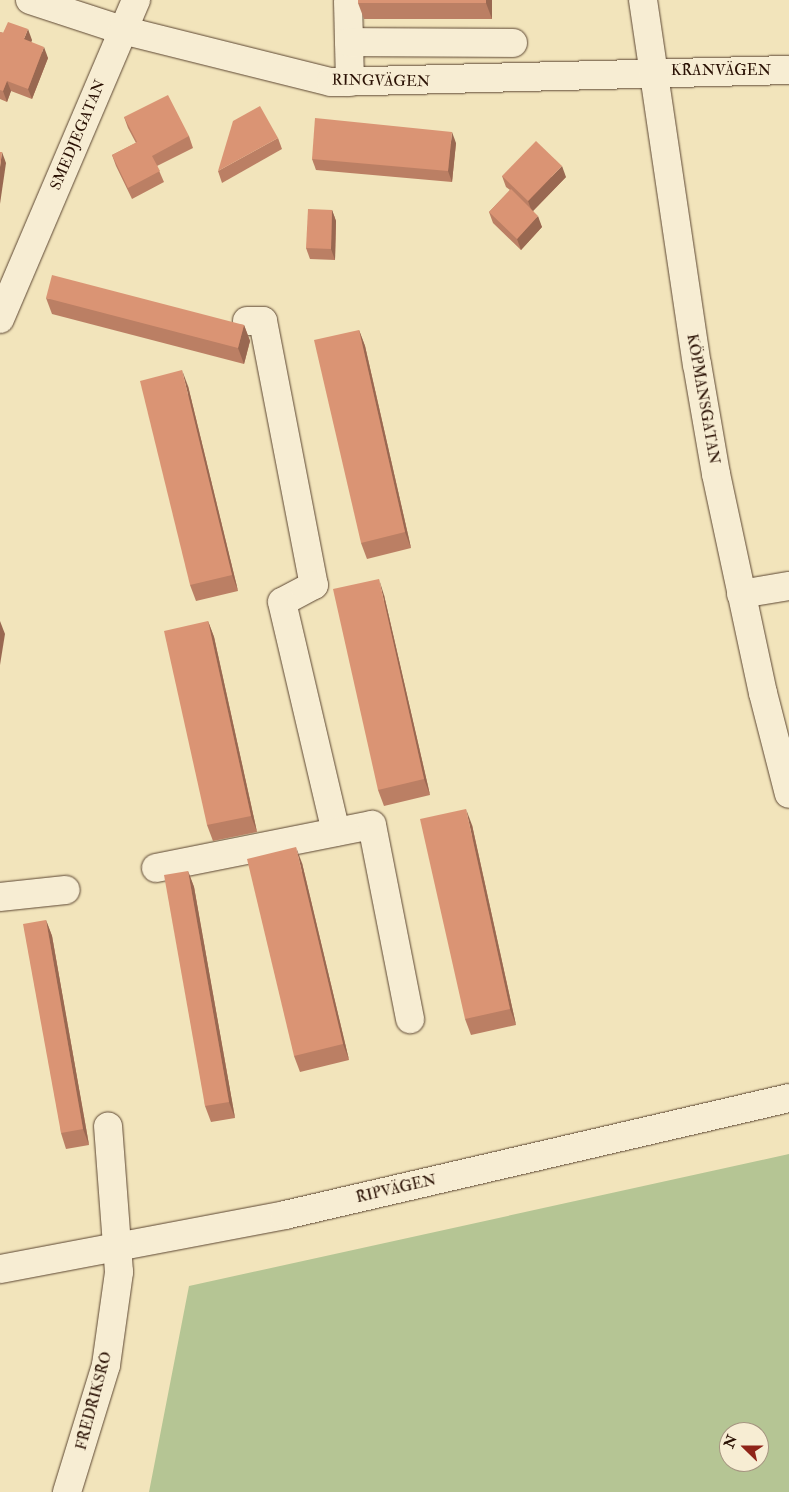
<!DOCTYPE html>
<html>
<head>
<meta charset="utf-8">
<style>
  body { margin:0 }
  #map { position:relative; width:789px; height:1492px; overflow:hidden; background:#f2e4bb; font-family:"IM FELL Double Pica",serif }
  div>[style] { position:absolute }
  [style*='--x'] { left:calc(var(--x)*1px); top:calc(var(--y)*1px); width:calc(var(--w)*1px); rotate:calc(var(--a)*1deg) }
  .green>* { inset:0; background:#b5c594 }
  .roads { filter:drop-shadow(0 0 1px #5c4632) drop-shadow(0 0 1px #5c4632) }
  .minor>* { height:28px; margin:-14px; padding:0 14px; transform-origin:14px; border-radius:14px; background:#f7edd3 }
  .wall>* { inset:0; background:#bb7f64 }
  .shaded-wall>* { inset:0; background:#996851 }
  .building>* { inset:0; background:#da9474 }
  span { translate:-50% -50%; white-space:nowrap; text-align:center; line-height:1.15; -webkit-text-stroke:4px #f7edd3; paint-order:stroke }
  .street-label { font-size:15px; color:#2a1104 }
  .north { position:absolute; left:719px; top:1422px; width:50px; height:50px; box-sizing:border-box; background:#f7edd3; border:1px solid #a59580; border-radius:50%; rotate:292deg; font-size:14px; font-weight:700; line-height:20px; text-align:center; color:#2a1104 }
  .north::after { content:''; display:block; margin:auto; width:18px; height:22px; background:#8f2418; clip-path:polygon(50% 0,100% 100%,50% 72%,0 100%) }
</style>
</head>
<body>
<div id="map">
  <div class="green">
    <i style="clip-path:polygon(evenodd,789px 1154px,789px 1492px,149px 1492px,189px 1286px,789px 1154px,729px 1432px,759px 1432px,759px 1462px,729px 1462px,729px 1432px)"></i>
  </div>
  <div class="roads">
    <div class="minor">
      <i style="--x:30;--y:0;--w:97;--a:18.1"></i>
      <i style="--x:122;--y:30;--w:215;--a:14"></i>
      <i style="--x:331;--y:82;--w:458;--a:-1.5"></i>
      <i style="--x:643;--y:0;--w:368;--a:81.6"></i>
      <i style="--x:697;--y:364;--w:112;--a:80.2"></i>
      <i style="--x:716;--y:474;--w:224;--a:77.9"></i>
      <i style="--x:763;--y:693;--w:104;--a:75.6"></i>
      <i style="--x:348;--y:1;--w:81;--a:88.6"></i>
      <i style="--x:349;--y:42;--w:164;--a:0.3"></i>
      <i style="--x:0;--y:319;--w:347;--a:-66.9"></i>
      <i style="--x:247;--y:321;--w:16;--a:0"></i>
      <i style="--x:263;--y:321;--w:269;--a:79.1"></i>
      <i style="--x:314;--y:585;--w:36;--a:152"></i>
      <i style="--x:282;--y:602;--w:236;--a:76.8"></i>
      <i style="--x:741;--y:594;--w:49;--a:-9.5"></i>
      <i style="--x:156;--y:868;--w:220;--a:-11.3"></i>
      <i style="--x:372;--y:825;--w:198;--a:78.9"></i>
      <i style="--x:0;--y:897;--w:66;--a:-6.1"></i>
      <i style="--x:0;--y:1269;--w:290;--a:-10.7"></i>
      <i style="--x:285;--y:1215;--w:517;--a:-13.07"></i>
      <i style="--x:67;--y:1492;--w:133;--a:-72.9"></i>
      <i style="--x:106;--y:1365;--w:94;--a:-82"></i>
      <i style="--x:119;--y:1272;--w:146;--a:-94.3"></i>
    </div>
  </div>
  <div class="wall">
    <i style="clip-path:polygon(492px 0,492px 19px,364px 19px,358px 3px)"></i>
    <i style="clip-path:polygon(0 32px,32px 40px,31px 42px,48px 58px,32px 99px,11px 91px,7px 102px,0 99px)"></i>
    <i style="clip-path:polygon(124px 117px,189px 136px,193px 148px,157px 166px,164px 182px,132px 199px,116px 166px,112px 155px,136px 143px,128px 128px)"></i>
    <i style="clip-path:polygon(278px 138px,282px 149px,222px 183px,218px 171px)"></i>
    <i style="clip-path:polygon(456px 143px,452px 182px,316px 170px,312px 159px)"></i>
    <i style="clip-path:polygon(502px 176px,566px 177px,533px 211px,542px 227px,521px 250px,493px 223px,489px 212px,510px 190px,506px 187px)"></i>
    <i style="clip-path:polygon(332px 210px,336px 221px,335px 260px,310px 259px,306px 248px)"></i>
    <i style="clip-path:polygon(46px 298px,244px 325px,250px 341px,244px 364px,52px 314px)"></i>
    <i style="clip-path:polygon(359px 330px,365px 346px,411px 548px,367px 559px,361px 543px)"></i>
    <i style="clip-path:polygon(188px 386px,238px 591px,196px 601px,190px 585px)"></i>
    <i style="clip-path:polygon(384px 595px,430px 795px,384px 806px,378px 790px)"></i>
    <i style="clip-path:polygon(208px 621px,214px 637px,257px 832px,213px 841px,207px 825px)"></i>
    <i style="clip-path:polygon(472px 825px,516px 1025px,471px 1035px,465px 1019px)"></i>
    <i style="clip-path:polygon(302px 863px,349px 1060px,300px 1072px,294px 1056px)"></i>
    <i style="clip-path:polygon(188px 871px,194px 887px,235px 1118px,211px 1122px,205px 1106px)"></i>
    <i style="clip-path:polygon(46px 920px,52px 936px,89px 1145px,66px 1149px,61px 1133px)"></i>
  </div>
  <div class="shaded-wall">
    <i style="clip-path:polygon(486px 0,492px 0,492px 19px,486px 3px)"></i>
    <i style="clip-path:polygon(28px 29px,32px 40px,28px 50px,24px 39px)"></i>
    <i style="clip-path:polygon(44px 47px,48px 58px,32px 99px,28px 89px)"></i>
    <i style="clip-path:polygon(7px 81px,11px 91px,7px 102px,3px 91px)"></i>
    <i style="clip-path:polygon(452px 132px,456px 143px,452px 182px,448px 171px)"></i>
    <i style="clip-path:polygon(2px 152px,6px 163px,0 204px,0 167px)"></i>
    <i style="clip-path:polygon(562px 166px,566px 177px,532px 212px,528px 201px)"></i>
    <i style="clip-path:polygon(332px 210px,336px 221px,335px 260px,331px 249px)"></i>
    <i style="clip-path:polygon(538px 216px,542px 227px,521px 250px,517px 239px)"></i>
    <i style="clip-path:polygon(244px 325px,250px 341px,244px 364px,238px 348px)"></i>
    <i style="clip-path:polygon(359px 330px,365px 346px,411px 548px,405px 532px)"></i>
    <i style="clip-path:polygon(182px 370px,188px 386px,238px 591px,232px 575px)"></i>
    <i style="clip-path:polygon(379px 579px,384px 595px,430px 795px,424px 779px)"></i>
    <i style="clip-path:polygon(0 621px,5px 634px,0 665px)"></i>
    <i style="clip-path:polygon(208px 621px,214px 637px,257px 832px,251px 816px)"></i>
    <i style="clip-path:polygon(466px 809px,472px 825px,516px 1025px,510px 1009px)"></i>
    <i style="clip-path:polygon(296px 847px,302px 863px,349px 1060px,343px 1044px)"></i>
    <i style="clip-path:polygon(188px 871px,194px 887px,235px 1118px,229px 1102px)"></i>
    <i style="clip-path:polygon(46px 920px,52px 936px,89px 1145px,83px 1129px)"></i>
  </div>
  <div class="building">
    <i style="clip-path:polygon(358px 0,486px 0,486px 3px,358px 3px)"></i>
    <i style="clip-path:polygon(8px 22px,28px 29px,24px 39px,44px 47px,28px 89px,7px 81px,3px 91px,0 90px,0 32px,3px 33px)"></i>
    <i style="clip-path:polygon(168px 95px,189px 136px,152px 156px,160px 171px,128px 188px,112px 155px,137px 142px,124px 117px)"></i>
    <i style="clip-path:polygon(260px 106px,278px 138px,218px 171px,233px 121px)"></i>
    <i style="clip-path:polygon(315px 118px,452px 132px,448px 171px,312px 159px)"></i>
    <i style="clip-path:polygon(536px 141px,562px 166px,528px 201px,502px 176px)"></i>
    <i style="clip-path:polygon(0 152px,2px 152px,0 167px)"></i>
    <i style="clip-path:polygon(511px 189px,538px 216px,517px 239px,489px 212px)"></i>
    <i style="clip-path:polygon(308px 209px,332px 210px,331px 249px,306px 248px)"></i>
    <i style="clip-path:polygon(52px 275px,244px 325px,238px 348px,46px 298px)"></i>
    <i style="clip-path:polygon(359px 330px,405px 532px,361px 543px,314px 340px)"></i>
    <i style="clip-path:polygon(182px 370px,232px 575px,190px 585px,140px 381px)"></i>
    <i style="clip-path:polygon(379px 579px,424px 779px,378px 790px,333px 589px)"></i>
    <i style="clip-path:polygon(208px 621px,251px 816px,207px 825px,164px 631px)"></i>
    <i style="clip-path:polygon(466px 809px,510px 1009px,465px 1019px,420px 819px)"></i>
    <i style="clip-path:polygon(296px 847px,343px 1044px,294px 1056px,247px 859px)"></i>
    <i style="clip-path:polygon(188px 871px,229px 1102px,205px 1106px,164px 875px)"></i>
    <i style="clip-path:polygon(46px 920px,83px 1129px,61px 1133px,23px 924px)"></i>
  </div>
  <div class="street-label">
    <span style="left:721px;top:71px">KRANVÄGEN</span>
    <span style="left:381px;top:81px;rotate:1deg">RINGVÄGEN</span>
    <span style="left:78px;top:135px;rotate:-67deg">SMEDJEGATAN</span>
    <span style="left:703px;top:399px;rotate:80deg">KÖPMANSGATAN</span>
    <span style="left:396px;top:1189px;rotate:-13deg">RIPVÄGEN</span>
    <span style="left:94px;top:1401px;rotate:-75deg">FREDRIKSRO</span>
  </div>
  <div class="north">N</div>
</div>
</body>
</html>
